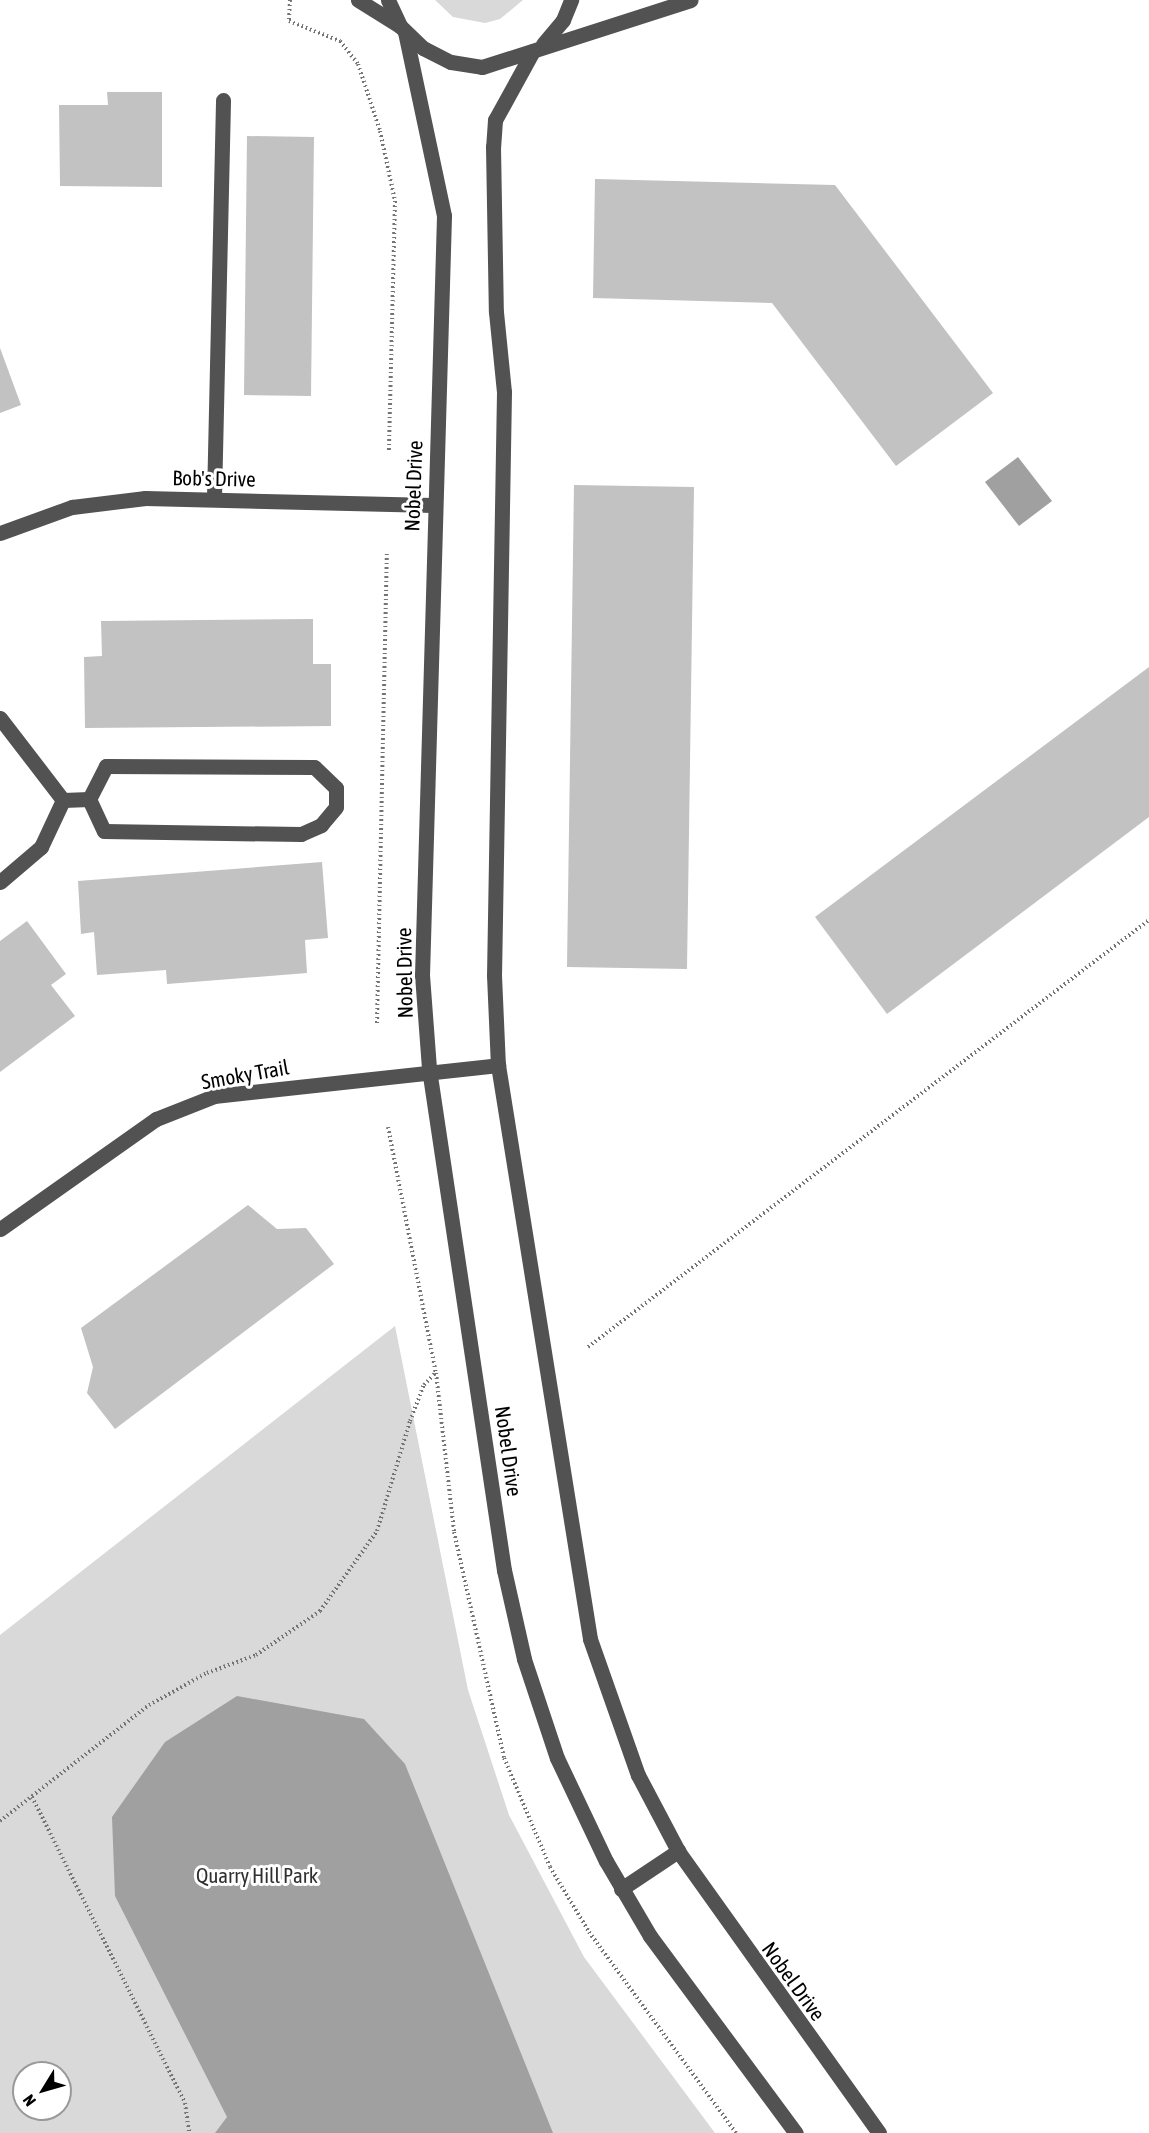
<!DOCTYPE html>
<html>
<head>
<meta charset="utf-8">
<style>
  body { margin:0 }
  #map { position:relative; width:1149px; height:2133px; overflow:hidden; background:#fff; font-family:"Asap Condensed",sans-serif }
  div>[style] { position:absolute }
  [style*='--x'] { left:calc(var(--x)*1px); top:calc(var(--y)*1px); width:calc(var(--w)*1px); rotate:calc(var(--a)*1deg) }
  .green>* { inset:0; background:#d9d9d9 }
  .water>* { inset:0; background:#a0a0a0 }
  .building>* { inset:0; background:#c2c2c2 }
  .path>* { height:4px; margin-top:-2px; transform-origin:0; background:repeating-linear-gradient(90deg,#747474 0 1.5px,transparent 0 4.5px) }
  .minor>* { height:15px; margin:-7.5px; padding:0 7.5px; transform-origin:7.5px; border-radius:7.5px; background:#525252 }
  span { translate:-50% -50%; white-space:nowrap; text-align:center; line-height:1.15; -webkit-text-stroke:6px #fff; paint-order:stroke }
  .street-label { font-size:21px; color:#000 }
  .park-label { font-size:21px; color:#303030 }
  .north { position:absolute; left:12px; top:2061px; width:60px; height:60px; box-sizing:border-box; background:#fff; border:2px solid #999; border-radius:50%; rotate:233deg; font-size:16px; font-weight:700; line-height:24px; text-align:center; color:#000 }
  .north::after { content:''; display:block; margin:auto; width:21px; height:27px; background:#000; clip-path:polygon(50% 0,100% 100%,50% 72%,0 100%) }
</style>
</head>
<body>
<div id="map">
  <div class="green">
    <i style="clip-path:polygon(435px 0,523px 0,500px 19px,485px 23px,453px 17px)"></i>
    <i style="clip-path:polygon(evenodd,395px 1326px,468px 1690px,509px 1815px,584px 1957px,715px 2133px,0 2133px,0 1635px,395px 1326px,24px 2073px,60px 2073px,60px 2109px,24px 2109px,24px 2073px)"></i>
  </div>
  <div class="water">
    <i style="clip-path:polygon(1018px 457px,1052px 501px,1019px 526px,985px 482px)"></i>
    <i style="clip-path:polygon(237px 1696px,364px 1719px,405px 1764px,553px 2133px,215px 2133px,227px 2117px,115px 1896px,112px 1817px,165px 1742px)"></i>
  </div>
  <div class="building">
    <i style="clip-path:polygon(107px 92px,162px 92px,162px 187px,60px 186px,59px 105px,108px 105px)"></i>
    <i style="clip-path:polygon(247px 136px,314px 137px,311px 396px,244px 395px)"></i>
    <i style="clip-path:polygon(595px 179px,835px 185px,993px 393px,896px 466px,772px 303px,593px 298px)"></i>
    <i style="clip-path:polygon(0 348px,21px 405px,0 413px)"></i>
    <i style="clip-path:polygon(574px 485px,694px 487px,687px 969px,567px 967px)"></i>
    <i style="clip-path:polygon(313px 619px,313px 664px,331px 664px,331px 726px,85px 728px,84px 657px,102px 656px,101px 621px)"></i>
    <i style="clip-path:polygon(1149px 667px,1149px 817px,887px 1014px,815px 917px)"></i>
    <i style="clip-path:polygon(322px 862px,328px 938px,305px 940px,307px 973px,167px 984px,166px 970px,97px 975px,94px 932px,81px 934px,78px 881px)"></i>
    <i style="clip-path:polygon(27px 921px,66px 974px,51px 985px,75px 1016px,0 1072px,0 941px)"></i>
    <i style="clip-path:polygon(248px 1205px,277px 1229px,306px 1228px,334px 1264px,115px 1429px,87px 1393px,93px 1367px,81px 1328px)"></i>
  </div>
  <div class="path">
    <i style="--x:290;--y:0;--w:21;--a:93"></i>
    <i style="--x:289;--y:21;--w:55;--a:21.4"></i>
    <i style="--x:340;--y:41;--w:29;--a:52"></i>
    <i style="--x:358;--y:64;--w:71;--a:71.8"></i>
    <i style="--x:380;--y:131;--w:72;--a:77.9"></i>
    <i style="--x:395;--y:201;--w:249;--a:91.4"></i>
    <i style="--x:377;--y:1023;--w:470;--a:-88.8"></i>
    <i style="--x:388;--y:1127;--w:251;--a:79"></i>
    <i style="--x:436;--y:1373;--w:160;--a:83.5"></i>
    <i style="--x:454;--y:1532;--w:231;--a:77.5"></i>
    <i style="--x:504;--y:1758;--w:118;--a:67.1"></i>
    <i style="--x:550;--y:1867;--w:76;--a:59"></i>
    <i style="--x:589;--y:1932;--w:249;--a:53.8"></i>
    <i style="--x:588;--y:1347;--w:705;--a:-37.28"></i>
    <i style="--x:32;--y:1797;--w:342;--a:63.4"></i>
    <i style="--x:185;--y:2103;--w:30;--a:82"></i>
    <i style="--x:0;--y:1821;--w:189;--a:-37.9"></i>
    <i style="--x:149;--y:1705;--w:66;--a:-28.9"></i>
    <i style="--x:207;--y:1673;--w:52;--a:-20.2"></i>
    <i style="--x:256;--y:1655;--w:78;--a:-34.5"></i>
    <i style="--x:320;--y:1611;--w:98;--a:-54.5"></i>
    <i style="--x:377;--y:1531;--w:115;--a:-73.3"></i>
    <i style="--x:410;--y:1421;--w:39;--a:-69"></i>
    <i style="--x:424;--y:1385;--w:16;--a:-47"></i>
  </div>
  <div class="minor">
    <i style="--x:358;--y:0;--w:49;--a:31.8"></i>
    <i style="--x:400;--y:26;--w:32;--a:44"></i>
    <i style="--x:423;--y:48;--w:31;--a:27"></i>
    <i style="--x:451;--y:62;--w:31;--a:9"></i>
    <i style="--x:482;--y:67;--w:219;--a:-17.8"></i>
    <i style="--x:388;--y:0;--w:29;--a:65"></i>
    <i style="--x:405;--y:32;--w:188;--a:78"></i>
    <i style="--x:444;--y:216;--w:759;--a:91.66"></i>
    <i style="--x:422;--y:975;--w:94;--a:85.7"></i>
    <i style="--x:429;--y:1069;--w:507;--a:81.49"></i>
    <i style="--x:504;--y:1570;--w:91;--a:77.3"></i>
    <i style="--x:524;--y:1659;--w:104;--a:71.6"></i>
    <i style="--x:557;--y:1758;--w:114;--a:64.6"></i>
    <i style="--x:606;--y:1861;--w:87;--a:59.6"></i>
    <i style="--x:650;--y:1936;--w:245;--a:53.5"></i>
    <i style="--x:543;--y:44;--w:31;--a:-50"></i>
    <i style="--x:563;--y:20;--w:22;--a:-68"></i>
    <i style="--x:533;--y:51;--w:79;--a:118.8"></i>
    <i style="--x:495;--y:120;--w:27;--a:94"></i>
    <i style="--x:493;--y:147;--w:165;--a:89"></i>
    <i style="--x:496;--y:312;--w:80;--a:84.3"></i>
    <i style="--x:504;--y:392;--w:583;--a:90.98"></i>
    <i style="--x:494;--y:975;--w:90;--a:87.5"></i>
    <i style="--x:498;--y:1065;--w:581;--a:80.89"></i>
    <i style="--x:590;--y:1639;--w:144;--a:70.6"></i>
    <i style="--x:638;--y:1775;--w:86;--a:62.2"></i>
    <i style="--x:678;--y:1851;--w:346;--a:54.5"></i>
    <i style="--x:214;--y:498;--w:398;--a:-88.7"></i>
    <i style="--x:0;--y:533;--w:77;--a:-19.9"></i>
    <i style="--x:72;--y:507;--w:74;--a:-7"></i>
    <i style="--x:145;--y:498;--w:288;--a:1.4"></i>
    <i style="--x:0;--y:718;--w:103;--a:52.5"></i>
    <i style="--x:63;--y:800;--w:52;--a:115.1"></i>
    <i style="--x:41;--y:847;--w:54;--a:139.5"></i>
    <i style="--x:63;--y:800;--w:26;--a:-2"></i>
    <i style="--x:89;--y:799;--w:35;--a:65"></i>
    <i style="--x:104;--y:831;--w:197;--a:0.9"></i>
    <i style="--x:301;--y:834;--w:22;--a:-24"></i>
    <i style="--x:321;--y:825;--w:23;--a:-50"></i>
    <i style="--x:336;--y:807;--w:19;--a:-90"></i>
    <i style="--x:336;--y:788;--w:30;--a:-136"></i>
    <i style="--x:314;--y:767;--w:208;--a:-179.7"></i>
    <i style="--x:106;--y:766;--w:37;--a:117"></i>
    <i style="--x:0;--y:1229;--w:191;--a:-35.2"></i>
    <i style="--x:156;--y:1119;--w:62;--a:-21.6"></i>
    <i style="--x:214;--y:1096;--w:286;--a:-6.2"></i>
    <i style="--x:621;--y:1889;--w:69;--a:-33.7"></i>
  </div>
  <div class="street-label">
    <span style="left:214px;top:478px;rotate:1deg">Bob's Drive</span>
    <span style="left:413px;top:486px;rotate:-88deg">Nobel Drive</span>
    <span style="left:404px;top:973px;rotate:-91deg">Nobel Drive</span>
    <span style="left:245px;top:1074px;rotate:-10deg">Smoky Trail</span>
    <span style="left:509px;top:1451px;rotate:82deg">Nobel Drive</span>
    <span style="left:794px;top:1981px;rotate:54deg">Nobel Drive</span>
  </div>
  <div class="park-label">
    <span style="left:257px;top:1875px">Quarry Hill Park</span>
  </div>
  <div class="north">N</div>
</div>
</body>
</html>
